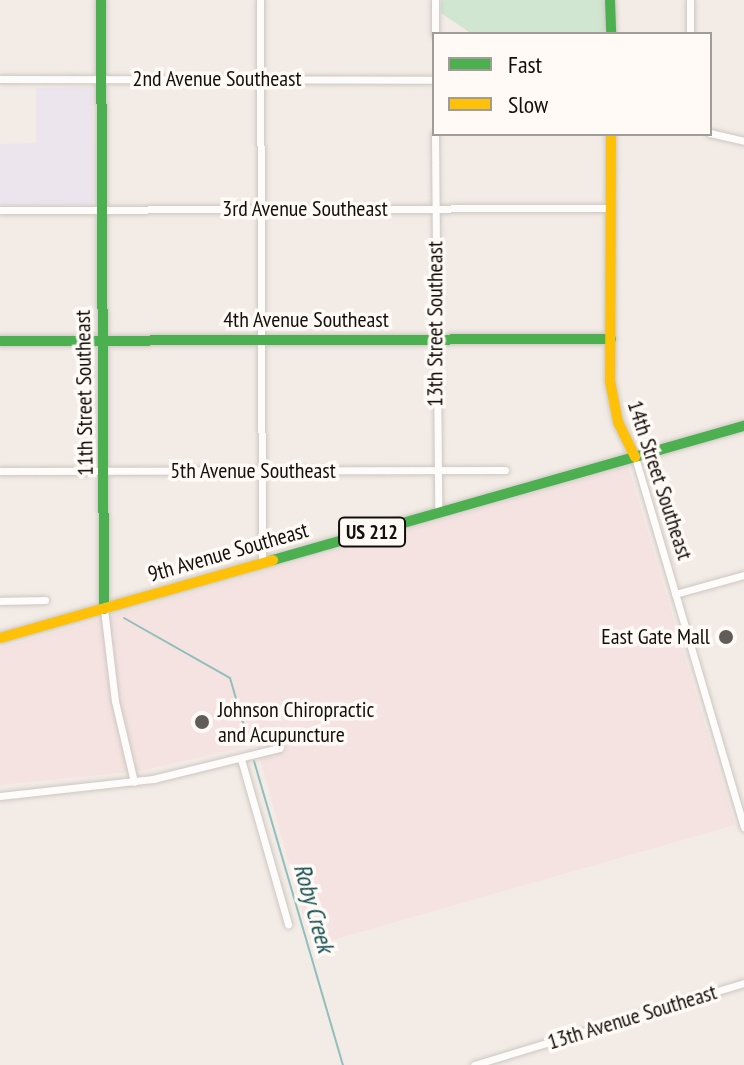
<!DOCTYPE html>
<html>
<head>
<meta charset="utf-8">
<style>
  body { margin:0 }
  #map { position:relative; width:744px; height:1065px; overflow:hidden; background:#f3ece6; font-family:"PT Sans Narrow",sans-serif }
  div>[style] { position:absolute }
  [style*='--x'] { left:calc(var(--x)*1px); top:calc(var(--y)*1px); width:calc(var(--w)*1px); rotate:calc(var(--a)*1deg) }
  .commercial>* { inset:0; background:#f5e3e1 }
  .education>* { inset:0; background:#ede5ee }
  .green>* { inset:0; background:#d0e6d1 }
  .stream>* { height:2px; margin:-1px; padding:0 1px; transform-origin:1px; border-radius:1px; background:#90bebd }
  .roads { filter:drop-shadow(0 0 2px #ccc7c2) drop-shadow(0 0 2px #ccc7c2) }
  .street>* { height:7px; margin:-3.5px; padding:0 3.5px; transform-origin:3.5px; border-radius:3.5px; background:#fdfcfb }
  .fast>* { height:10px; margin:-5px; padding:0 5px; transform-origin:5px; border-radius:5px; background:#4caf50 }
  .slow>* { height:10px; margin:-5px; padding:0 5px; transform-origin:5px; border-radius:5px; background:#ffc107 }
  .dots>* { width:22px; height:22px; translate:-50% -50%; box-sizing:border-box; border:4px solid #fffaf6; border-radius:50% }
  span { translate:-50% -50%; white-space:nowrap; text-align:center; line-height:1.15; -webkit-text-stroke:7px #fffaf6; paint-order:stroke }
  .shield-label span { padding:2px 6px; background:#fffaf6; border:2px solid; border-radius:6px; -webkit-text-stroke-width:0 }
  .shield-label { font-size:20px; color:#130f0b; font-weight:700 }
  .street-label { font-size:22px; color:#130f0b }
  .poi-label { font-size:22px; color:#130f0b }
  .right { translate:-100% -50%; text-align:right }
  .left { translate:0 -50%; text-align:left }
  .water-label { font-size:24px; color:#104f51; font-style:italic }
  .legend { position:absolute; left:432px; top:32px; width:280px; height:104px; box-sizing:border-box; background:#fffaf6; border:2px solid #a19c98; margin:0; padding:10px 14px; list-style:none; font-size:24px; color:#130f0b }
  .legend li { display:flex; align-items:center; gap:16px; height:40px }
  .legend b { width:40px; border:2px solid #a19c98 }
</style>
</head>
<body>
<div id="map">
  <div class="commercial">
    <i style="clip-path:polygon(628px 466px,735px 825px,312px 946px,256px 744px,141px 771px,0 785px,0 648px)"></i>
  </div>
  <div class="education">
    <i style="clip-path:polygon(92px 87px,93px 204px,0 205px,0 144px,36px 143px,36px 88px)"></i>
  </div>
  <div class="green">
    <i style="clip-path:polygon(441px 0,605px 0,605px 34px,472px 34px,441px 13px)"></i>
  </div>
  <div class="stream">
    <i style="--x:124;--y:618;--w:122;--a:29.5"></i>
    <i style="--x:230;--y:678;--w:68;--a:73.7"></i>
    <i style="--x:254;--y:761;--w:317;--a:73.7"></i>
  </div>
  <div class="roads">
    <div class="street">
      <i style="--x:260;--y:0;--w:564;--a:89.8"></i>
      <i style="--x:435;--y:34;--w:34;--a:-90"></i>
      <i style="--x:690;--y:34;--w:34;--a:-90"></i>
      <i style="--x:0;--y:79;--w:434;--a:0.1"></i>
      <i style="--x:710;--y:133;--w:35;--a:13"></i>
      <i style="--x:435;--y:134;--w:379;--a:89.5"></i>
      <i style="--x:0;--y:210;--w:611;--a:-0.19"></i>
      <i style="--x:635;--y:457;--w:386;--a:73.6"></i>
      <i style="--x:0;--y:471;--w:505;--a:-0.11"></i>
      <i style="--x:675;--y:594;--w:72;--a:-15.4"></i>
      <i style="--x:0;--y:601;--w:45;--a:-1.3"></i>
      <i style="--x:104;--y:609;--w:93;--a:83.2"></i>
      <i style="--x:115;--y:701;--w:83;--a:76.8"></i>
      <i style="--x:241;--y:759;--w:172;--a:74.1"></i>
      <i style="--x:0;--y:796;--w:154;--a:-6.3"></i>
      <i style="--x:153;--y:779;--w:130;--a:-13.8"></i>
      <i style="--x:474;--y:1065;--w:282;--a:-16.9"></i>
    </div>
    <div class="fast">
      <i style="--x:101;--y:0;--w:609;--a:89.72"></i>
      <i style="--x:610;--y:0;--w:34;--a:88"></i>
      <i style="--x:0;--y:341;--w:611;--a:-0.19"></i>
      <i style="--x:273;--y:560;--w:490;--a:-15.9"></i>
    </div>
    <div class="slow">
      <i style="--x:611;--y:134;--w:247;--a:90.2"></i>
      <i style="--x:610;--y:381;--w:42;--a:79"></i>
      <i style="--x:618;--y:422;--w:39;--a:64"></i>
      <i style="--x:0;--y:638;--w:284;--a:-15.9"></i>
    </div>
  </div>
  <div class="dots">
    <i style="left:726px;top:637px;background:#615c58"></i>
    <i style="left:202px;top:722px;background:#615c58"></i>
  </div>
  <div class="shield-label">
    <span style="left:372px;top:532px">US 212</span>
  </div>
  <div class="street-label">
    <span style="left:217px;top:79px">2nd Avenue Southeast</span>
    <span style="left:305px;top:209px">3rd Avenue Southeast</span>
    <span style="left:306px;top:320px">4th Avenue Southeast</span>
    <span style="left:435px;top:324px;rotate:-90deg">13th Street Southeast</span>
    <span style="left:84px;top:393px;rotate:-91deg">11th Street Southeast</span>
    <span style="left:253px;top:471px">5th Avenue Southeast</span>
    <span style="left:660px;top:480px;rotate:72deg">14th Street Southeast</span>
    <span style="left:228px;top:552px;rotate:-16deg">9th Avenue Southeast</span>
    <span style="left:632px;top:1017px;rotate:-17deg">13th Avenue Southeast</span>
  </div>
  <div class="poi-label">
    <span class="right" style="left:710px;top:637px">East Gate Mall</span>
    <span class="left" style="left:218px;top:722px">Johnson Chiropractic<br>and Acupuncture</span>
  </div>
  <div class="water-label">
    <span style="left:314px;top:908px;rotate:74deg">Roby Creek</span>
  </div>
  <ul class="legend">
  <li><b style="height:10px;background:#4caf50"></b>Fast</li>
  <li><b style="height:10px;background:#ffc107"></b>Slow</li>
  </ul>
</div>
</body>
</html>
